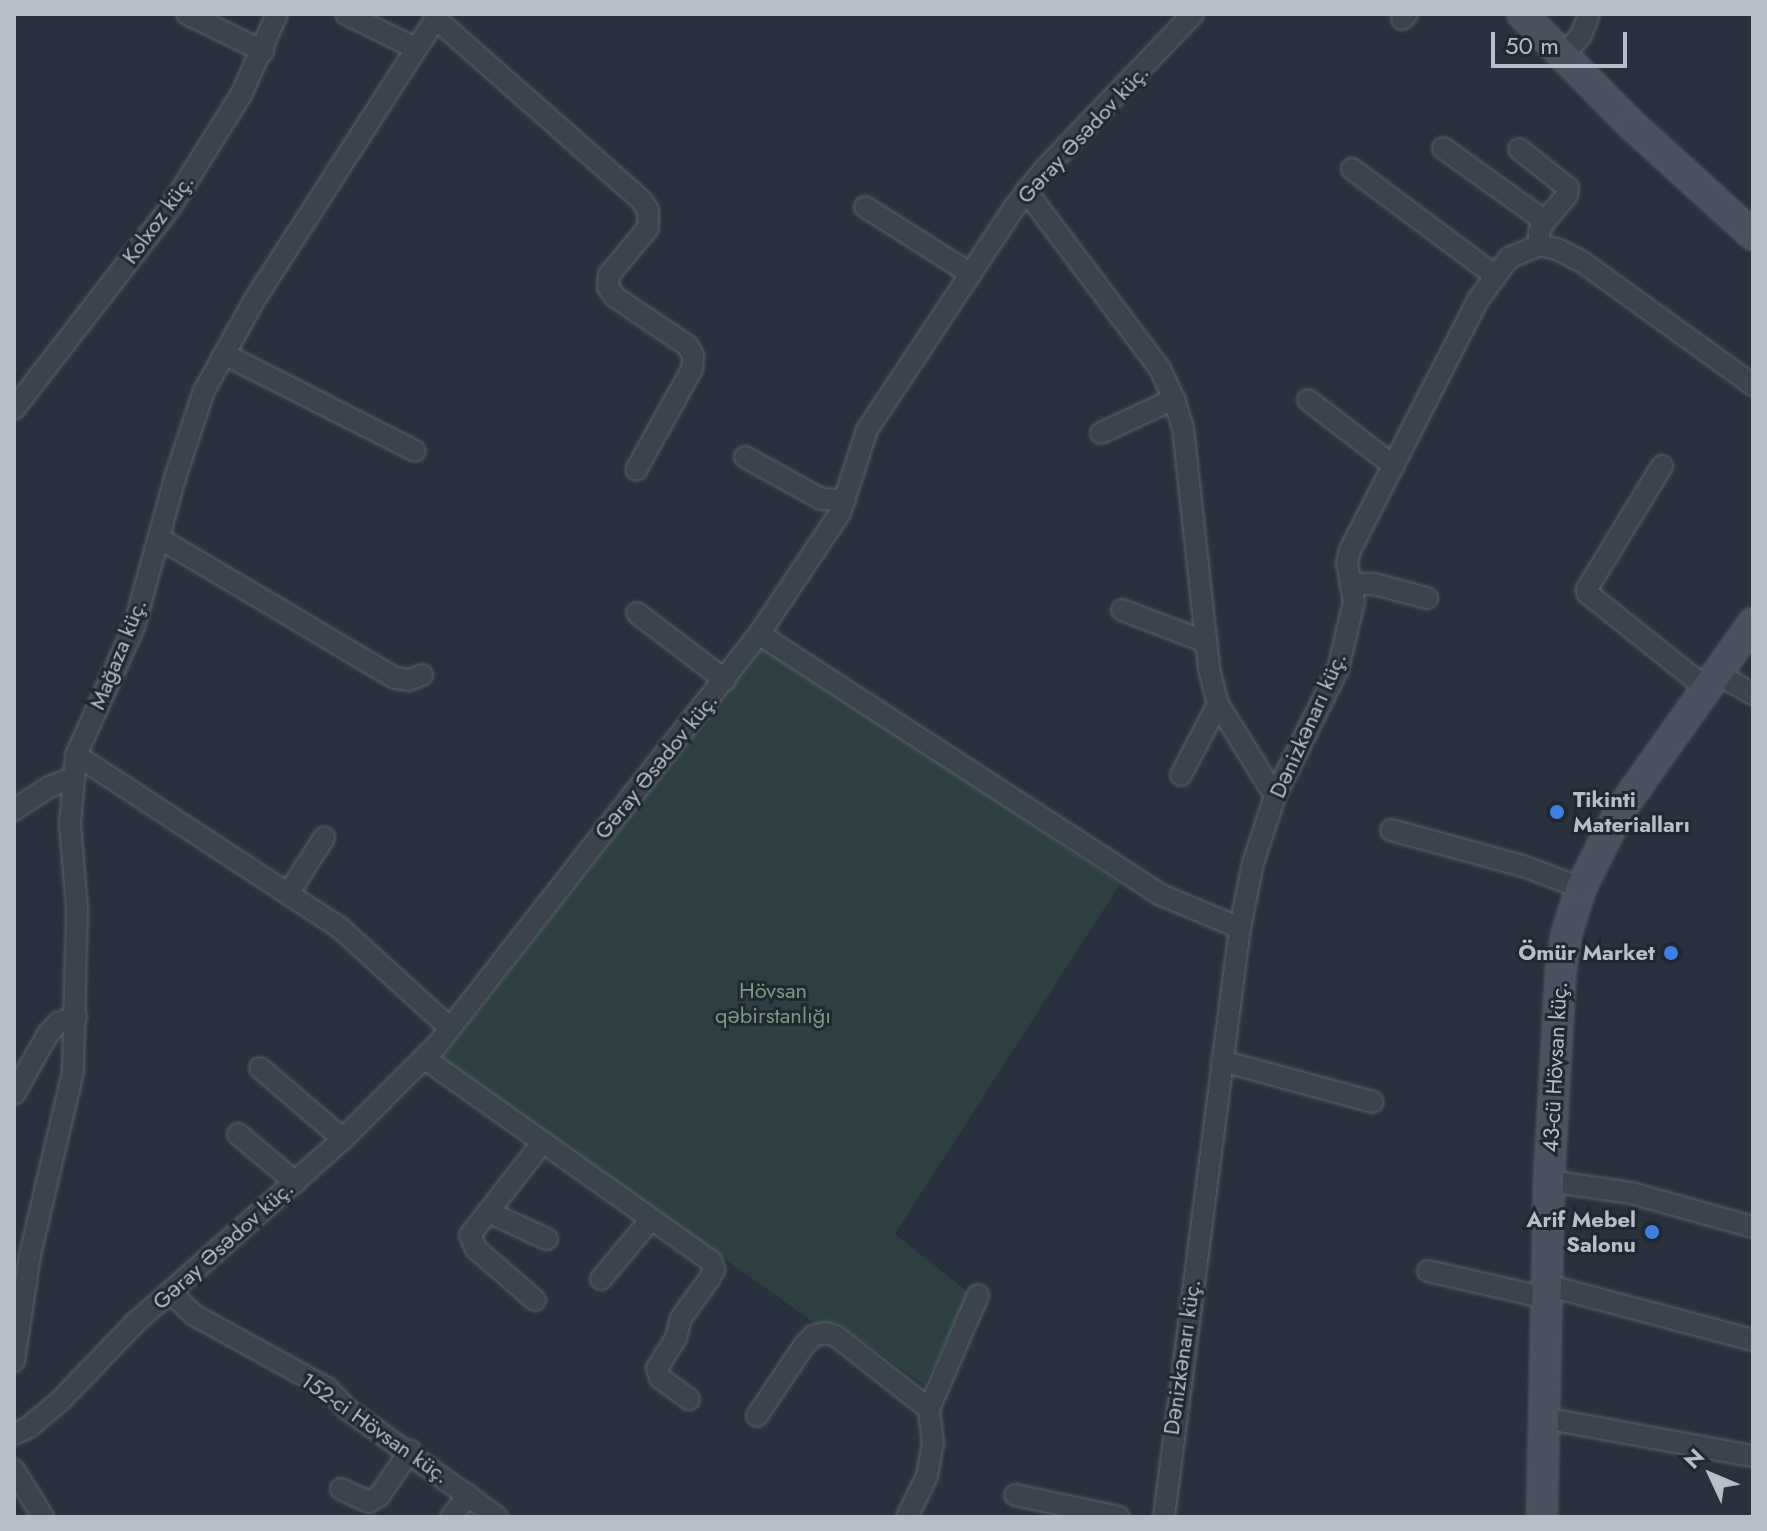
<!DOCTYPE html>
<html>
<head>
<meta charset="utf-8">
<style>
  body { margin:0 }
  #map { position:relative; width:1767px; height:1531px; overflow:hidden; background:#28313d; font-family:Jost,sans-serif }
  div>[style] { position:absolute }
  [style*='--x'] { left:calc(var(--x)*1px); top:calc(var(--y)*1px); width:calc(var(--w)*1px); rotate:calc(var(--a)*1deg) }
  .green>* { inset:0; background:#2d3f40 }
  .roads { filter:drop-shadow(0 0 2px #59616b) drop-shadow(0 0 2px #59616b) }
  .minor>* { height:20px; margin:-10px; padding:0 10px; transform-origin:10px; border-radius:10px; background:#3b434d }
  .secondary>* { height:28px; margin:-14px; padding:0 14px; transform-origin:14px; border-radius:14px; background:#4a5260 }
  .dots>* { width:22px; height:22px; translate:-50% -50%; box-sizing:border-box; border:4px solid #202832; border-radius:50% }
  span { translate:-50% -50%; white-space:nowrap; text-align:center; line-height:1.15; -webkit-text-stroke:6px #202832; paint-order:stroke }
  .street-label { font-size:22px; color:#b8bec8 }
  .poi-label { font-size:22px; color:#b8bec8; font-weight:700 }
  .left { translate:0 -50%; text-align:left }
  .right { translate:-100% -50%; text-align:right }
  .park-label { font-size:22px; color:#789b81 }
  .frame { position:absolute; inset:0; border:16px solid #b8bec8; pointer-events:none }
  .north { position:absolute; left:1671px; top:1435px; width:80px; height:80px; -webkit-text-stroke:6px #202832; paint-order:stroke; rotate:314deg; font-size:22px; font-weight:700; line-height:32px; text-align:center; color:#b8bec8 }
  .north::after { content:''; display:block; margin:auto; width:28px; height:36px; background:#b8bec8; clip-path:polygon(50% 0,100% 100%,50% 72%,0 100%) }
  .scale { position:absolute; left:1491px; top:32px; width:136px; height:36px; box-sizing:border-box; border:4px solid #b8bec8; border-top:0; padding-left:10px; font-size:24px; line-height:28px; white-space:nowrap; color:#b8bec8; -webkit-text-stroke:6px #202832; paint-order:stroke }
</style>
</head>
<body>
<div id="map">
  <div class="green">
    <i style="clip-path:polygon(763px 645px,1120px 884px,895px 1234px,969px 1293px,924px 1385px,836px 1322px,816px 1324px,442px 1058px)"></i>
  </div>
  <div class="roads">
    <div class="minor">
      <i style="--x:187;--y:14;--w:85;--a:26"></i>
      <i style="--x:346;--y:14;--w:77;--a:26.2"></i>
      <i style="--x:436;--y:19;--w:273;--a:41.4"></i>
      <i style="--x:641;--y:200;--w:12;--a:55"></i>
      <i style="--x:648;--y:210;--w:18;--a:90"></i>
      <i style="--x:648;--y:228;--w:61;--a:129.7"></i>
      <i style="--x:609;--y:275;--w:12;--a:95"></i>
      <i style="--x:608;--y:287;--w:12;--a:55"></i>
      <i style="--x:615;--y:297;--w:88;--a:33.9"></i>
      <i style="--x:688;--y:346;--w:11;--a:63"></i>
      <i style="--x:693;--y:356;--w:13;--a:94"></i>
      <i style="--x:692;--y:369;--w:115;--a:119"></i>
      <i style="--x:1402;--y:19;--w:7;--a:-45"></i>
      <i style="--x:1562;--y:57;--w:29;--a:-49"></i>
      <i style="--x:1581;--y:35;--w:22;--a:-69"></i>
      <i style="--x:1443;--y:148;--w:125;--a:35.6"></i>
      <i style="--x:1519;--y:149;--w:63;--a:38.5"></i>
      <i style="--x:1568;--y:188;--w:7;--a:98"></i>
      <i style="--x:1567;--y:195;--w:34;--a:130"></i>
      <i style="--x:1545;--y:221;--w:13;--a:119"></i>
      <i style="--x:1539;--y:232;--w:13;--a:90"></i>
      <i style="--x:1352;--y:169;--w:177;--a:36.7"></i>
      <i style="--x:1026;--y:191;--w:223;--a:53"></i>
      <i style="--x:1160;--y:369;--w:33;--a:65"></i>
      <i style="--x:1174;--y:399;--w:30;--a:73"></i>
      <i style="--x:1183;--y:428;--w:242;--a:83.8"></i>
      <i style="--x:1209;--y:669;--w:36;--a:76"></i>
      <i style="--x:1218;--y:704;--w:108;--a:58.2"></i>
      <i style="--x:865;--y:207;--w:125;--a:32.3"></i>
      <i style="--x:224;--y:354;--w:214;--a:26.9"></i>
      <i style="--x:1308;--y:400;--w:108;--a:37.5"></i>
      <i style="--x:14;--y:409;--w:254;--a:-52.2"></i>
      <i style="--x:170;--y:208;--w:133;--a:-57.9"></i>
      <i style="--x:241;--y:95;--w:89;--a:-66"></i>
      <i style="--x:1101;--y:433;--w:81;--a:-25"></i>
      <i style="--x:745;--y:457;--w:87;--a:28.9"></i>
      <i style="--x:821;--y:499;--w:24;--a:2"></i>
      <i style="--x:1662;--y:466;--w:144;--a:121.4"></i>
      <i style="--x:1587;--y:589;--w:4;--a:90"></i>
      <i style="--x:1587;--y:593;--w:152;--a:38.6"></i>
      <i style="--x:159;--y:538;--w:274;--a:30.7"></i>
      <i style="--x:395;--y:678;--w:14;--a:8"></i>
      <i style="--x:409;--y:680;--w:14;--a:-21"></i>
      <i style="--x:1353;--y:584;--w:21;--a:0"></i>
      <i style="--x:1374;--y:584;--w:55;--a:14.8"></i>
      <i style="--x:1122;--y:610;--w:90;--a:20.9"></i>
      <i style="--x:637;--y:613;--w:111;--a:37.3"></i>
      <i style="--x:759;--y:634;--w:477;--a:33"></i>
      <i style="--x:1159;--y:894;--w:88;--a:22.8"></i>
      <i style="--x:1716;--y:673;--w:43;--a:29.6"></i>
      <i style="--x:76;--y:755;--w:316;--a:33.2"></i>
      <i style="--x:340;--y:928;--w:149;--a:42.3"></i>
      <i style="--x:1181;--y:775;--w:80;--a:-62.5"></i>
      <i style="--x:14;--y:810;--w:42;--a:-33.3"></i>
      <i style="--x:49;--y:787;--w:25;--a:-21"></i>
      <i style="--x:1391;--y:830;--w:137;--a:15.3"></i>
      <i style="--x:1523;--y:866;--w:62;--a:20.8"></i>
      <i style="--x:288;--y:894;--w:67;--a:-57.3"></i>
      <i style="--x:424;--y:1058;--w:352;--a:35.3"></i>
      <i style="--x:711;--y:1261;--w:9;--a:69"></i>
      <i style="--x:714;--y:1269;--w:10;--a:114"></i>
      <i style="--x:710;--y:1278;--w:49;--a:125.9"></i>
      <i style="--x:681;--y:1318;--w:21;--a:104"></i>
      <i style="--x:676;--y:1338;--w:36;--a:122"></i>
      <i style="--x:657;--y:1368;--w:10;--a:73"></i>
      <i style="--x:660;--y:1378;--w:36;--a:36"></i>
      <i style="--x:1222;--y:1061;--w:156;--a:15.2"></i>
      <i style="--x:260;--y:1068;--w:109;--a:40.5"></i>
      <i style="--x:14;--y:1094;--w:69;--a:-60.5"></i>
      <i style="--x:48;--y:1034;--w:15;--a:-48"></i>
      <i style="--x:58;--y:1023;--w:19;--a:-18"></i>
      <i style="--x:238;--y:1134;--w:75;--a:40.1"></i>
      <i style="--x:1549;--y:1181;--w:83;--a:8.3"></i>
      <i style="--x:1631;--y:1193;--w:127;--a:15.6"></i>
      <i style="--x:488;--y:1212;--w:65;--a:24.6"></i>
      <i style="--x:1428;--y:1271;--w:121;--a:12.9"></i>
      <i style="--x:601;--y:1279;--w:78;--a:-50.2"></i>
      <i style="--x:1546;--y:1285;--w:214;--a:14.9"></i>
      <i style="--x:170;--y:1292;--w:33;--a:44"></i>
      <i style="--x:194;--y:1315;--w:152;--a:28.8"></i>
      <i style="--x:327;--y:1388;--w:29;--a:46"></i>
      <i style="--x:347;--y:1409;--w:185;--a:35.8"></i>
      <i style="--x:535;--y:1300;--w:78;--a:-139.2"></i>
      <i style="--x:476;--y:1249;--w:15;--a:-113"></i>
      <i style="--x:470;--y:1235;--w:118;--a:-51.9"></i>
      <i style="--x:14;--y:1361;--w:107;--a:-81.4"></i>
      <i style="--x:30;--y:1255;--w:189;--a:-76.8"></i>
      <i style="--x:73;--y:1071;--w:162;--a:-88.6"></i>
      <i style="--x:77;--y:909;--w:85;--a:-94.7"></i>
      <i style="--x:70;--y:824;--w:69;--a:-85"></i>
      <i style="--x:76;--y:755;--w:141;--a:-65.6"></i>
      <i style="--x:134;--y:627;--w:155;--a:-74.6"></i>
      <i style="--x:175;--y:478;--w:92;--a:-71.6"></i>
      <i style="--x:204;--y:391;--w:105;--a:-61"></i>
      <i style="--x:255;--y:299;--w:339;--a:-57.2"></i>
      <i style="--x:757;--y:1416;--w:83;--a:-56.3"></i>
      <i style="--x:803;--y:1347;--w:15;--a:-48"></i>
      <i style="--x:813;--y:1336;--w:13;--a:-13"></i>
      <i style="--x:826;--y:1333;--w:10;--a:17"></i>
      <i style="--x:836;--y:1336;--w:118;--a:38.1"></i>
      <i style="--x:1543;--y:1418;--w:213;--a:10.3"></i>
      <i style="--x:14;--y:1434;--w:17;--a:-25"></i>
      <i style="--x:29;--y:1427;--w:39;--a:-40"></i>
      <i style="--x:59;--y:1402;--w:110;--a:-46.1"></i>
      <i style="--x:135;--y:1323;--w:278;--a:-41.5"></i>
      <i style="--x:343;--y:1139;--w:133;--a:-45"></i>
      <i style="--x:437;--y:1045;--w:522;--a:-51.92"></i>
      <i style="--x:759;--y:634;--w:146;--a:-56.2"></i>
      <i style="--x:840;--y:513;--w:87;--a:-72"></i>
      <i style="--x:867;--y:430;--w:265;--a:-56.5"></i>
      <i style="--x:1013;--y:209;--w:48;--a:-51.7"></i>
      <i style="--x:1043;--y:171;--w:217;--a:-46.3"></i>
      <i style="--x:14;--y:1470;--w:55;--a:58.3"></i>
      <i style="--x:341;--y:1489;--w:31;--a:25"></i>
      <i style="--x:369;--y:1502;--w:12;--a:-31"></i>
      <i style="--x:379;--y:1496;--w:55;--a:-55.4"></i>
      <i style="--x:1015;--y:1495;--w:106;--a:11.9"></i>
      <i style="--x:451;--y:1517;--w:28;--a:-51"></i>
      <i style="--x:907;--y:1517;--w:46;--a:-64"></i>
      <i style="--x:927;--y:1476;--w:34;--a:-80"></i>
      <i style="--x:933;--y:1443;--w:34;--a:-97"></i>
      <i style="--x:929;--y:1409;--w:124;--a:-66.7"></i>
      <i style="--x:1164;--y:1517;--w:594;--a:-82.65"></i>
      <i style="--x:1240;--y:928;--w:66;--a:-78.7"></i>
      <i style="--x:1253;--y:863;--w:71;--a:-71.8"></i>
      <i style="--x:1275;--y:796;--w:142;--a:-63.6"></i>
      <i style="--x:1338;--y:669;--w:69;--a:-76.6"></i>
      <i style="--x:1354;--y:602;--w:40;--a:-100"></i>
      <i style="--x:1347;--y:563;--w:13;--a:-77"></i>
      <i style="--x:1350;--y:550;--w:281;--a:-62.9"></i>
      <i style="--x:1478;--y:300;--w:52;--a:-53.6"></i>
      <i style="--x:1509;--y:258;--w:33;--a:-23"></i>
      <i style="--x:1539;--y:245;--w:18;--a:13"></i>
      <i style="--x:1557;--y:249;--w:27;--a:27"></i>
      <i style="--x:1581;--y:261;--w:212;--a:35.8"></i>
    </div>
    <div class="secondary">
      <i style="--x:1522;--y:14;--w:159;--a:45.3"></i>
      <i style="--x:1634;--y:127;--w:161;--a:42.2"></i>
      <i style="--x:1542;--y:1517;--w:336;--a:-88.8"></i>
      <i style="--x:1549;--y:1181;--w:212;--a:-86.8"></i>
      <i style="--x:1561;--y:969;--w:37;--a:-81"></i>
      <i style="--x:1567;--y:932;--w:46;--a:-72.3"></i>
      <i style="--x:1581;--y:888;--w:85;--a:-63.4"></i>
      <i style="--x:1619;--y:812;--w:232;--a:-54.7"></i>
    </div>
  </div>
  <div class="dots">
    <i style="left:1557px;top:812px;background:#3f7fe0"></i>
    <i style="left:1671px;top:953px;background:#3f7fe0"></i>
    <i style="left:1652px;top:1232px;background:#3f7fe0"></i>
  </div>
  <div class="street-label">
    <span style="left:1083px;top:134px;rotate:-47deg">Gəray Əsədov küç.</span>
    <span style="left:158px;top:219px;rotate:-54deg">Kolxoz küç.</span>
    <span style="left:118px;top:654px;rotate:-68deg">Mağaza küç.</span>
    <span style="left:1308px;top:725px;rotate:-66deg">Dənizkənarı küç.</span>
    <span style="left:656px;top:766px;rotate:-51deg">Gəray Əsədov küç.</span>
    <span style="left:1555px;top:1067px;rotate:-87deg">43-cü Hövsan küç.</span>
    <span style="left:223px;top:1245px;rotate:-42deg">Gəray Əsədov küç.</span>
    <span style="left:1182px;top:1357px;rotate:-82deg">Dənizkənarı küç.</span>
    <span style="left:375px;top:1428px;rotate:35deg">152-ci Hövsan küç.</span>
  </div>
  <div class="poi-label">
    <span class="left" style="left:1573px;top:812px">Tikinti<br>Materialları</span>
    <span class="right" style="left:1655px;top:953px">Ömür Market</span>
    <span class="right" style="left:1636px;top:1232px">Arif Mebel<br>Salonu</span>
  </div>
  <div class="park-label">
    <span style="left:773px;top:1003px">Hövsan<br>qəbirstanlığı</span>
  </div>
  <div class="frame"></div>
  <div class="north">N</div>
  <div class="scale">50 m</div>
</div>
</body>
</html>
